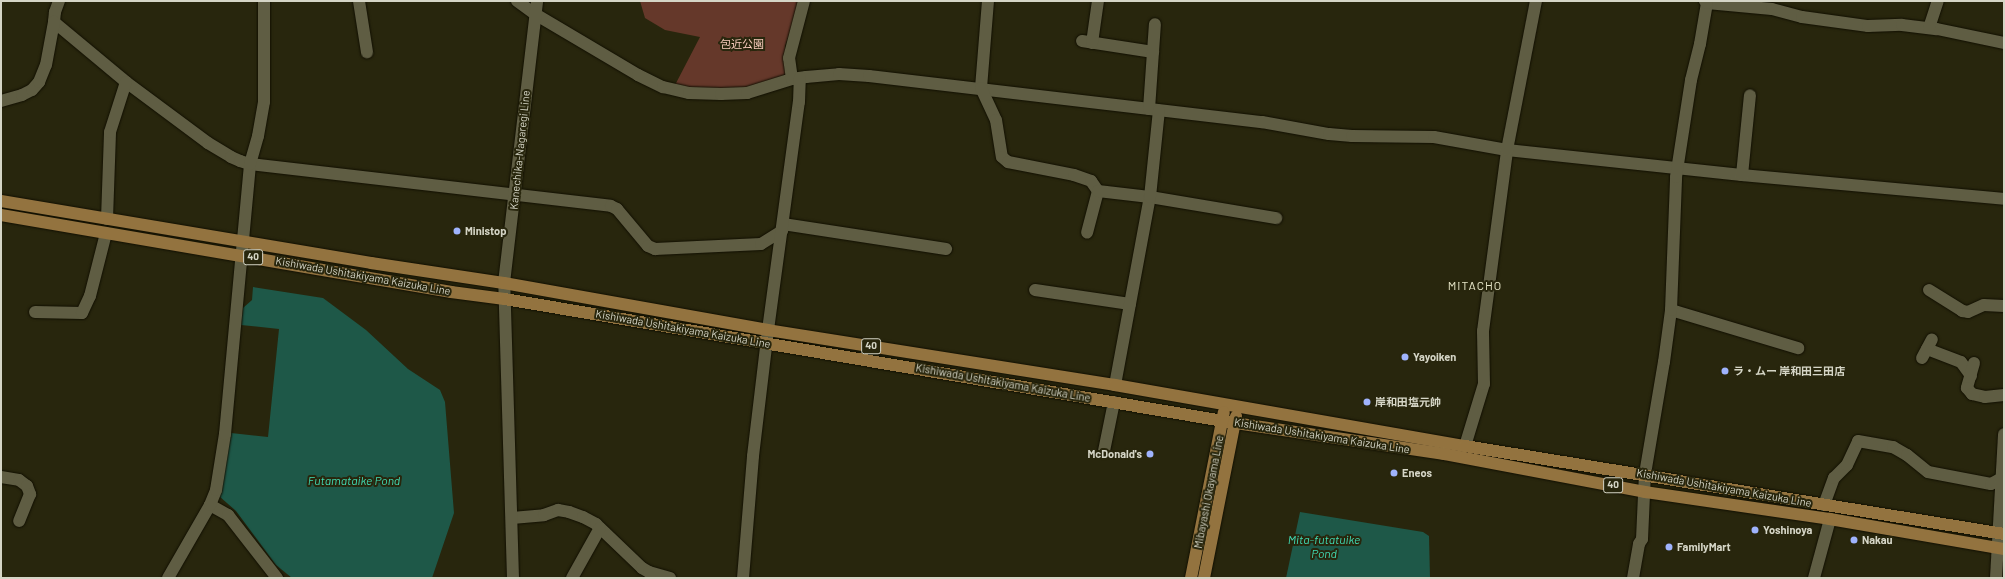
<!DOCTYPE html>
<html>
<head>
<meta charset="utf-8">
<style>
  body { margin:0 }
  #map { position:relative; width:2005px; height:579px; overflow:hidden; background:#28260d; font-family:Barlow,"Noto Sans JP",sans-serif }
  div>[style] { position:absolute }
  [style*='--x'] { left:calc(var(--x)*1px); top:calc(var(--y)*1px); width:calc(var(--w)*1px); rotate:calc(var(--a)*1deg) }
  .green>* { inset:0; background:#65382a }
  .water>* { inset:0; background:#1e5848 }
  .roads { filter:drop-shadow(0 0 1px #110f00) drop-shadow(0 0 1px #110f00) }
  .minor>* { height:12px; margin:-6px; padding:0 6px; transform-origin:6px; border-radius:6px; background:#5f5d43 }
  .major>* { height:12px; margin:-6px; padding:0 6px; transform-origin:6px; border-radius:6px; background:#93733f }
  .dots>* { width:11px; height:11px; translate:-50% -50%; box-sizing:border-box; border:2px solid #28260d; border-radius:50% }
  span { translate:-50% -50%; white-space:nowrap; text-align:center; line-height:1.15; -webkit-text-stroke:4px #28260d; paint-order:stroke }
  .shield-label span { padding:1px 3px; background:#28260d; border:1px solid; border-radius:3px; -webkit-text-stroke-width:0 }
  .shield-label { font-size:10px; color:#d5d5c6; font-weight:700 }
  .park-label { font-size:11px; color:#facdbe }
  .street-label { font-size:11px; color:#d5d5c6 }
  .poi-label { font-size:11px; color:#d5d5c6; font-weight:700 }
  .left { translate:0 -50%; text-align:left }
  .right { translate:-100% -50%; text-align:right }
  .neighbourhood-label { font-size:12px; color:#e6e5c7; letter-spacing:1px }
  .water-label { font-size:12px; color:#41dcb5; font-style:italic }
  .frame { position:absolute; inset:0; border:2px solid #d5d5c6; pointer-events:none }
</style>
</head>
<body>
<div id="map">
  <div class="green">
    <i style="clip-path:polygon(640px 1px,801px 1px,785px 46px,786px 74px,771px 81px,729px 91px,674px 87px,700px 37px,665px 30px,645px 18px)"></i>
  </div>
  <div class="water">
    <i style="clip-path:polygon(253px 287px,323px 298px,366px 330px,408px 369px,440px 390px,445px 402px,454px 513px,432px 578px,292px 578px,276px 565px,236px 511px,219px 496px,231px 433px,268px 437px,279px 329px,241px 325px,243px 308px,252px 300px)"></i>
    <i style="clip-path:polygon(1300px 512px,1423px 532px,1429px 536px,1430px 578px,1286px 578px)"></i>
  </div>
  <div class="roads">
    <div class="minor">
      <i style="--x:59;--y:1;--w:12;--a:110"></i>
      <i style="--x:55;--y:12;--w:10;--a:96"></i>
      <i style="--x:54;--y:22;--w:94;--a:39.8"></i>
      <i style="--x:126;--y:82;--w:102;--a:36.6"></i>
      <i style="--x:208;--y:143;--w:27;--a:31"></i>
      <i style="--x:231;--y:157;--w:10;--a:24"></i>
      <i style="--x:240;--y:161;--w:10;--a:17"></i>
      <i style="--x:250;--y:164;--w:363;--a:6.6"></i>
      <i style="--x:611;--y:206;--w:7;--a:27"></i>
      <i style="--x:617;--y:209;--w:48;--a:50"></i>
      <i style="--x:648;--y:246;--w:8;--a:23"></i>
      <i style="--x:655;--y:249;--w:106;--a:-2.7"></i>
      <i style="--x:761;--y:244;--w:25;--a:-32"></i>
      <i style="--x:359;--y:1;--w:52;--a:81.1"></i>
      <i style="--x:517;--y:1;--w:22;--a:36"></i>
      <i style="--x:535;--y:14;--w:120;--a:30.6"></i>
      <i style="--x:638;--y:75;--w:28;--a:26"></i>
      <i style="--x:663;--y:87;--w:27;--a:13"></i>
      <i style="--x:689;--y:93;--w:32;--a:2"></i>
      <i style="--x:721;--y:94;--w:26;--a:-2"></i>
      <i style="--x:747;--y:93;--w:47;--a:-17.3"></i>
      <i style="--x:792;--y:79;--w:14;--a:-8"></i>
      <i style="--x:806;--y:77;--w:33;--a:-5"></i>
      <i style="--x:839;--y:74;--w:30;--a:4"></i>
      <i style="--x:869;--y:76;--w:396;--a:6.7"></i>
      <i style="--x:1262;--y:122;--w:68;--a:10.2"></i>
      <i style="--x:1329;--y:134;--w:23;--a:5"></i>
      <i style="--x:1352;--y:136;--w:82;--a:0.7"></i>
      <i style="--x:1434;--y:137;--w:74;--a:10.1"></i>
      <i style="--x:1507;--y:150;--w:236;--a:6.1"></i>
      <i style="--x:1742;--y:175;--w:263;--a:5.2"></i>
      <i style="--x:988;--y:1;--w:87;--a:94.6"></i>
      <i style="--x:981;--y:88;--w:35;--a:65"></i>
      <i style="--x:996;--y:120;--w:37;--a:81"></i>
      <i style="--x:1002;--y:157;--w:8;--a:40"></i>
      <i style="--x:1008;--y:162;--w:67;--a:11.1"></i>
      <i style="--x:1074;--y:175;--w:18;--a:19"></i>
      <i style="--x:1091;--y:181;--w:12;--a:55"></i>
      <i style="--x:1098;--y:191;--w:43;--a:104.7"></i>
      <i style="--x:1707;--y:3;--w:65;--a:5.3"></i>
      <i style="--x:1772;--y:9;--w:31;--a:15"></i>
      <i style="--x:1802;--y:17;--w:67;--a:7.8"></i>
      <i style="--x:1868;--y:26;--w:34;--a:-2"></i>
      <i style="--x:1902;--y:25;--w:35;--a:7"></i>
      <i style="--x:1937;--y:29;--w:68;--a:11.8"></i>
      <i style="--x:1929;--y:28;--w:28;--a:-72"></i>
      <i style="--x:1082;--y:41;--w:72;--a:8.8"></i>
      <i style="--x:1092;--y:43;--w:42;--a:-81.9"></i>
      <i style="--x:792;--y:79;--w:21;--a:-98"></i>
      <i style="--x:789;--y:58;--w:59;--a:-75.3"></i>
      <i style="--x:1;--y:101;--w:22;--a:-16"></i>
      <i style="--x:22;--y:95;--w:11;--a:-27"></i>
      <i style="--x:32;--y:90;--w:11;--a:-49"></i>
      <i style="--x:39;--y:82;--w:18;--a:-68"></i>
      <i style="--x:46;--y:65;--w:44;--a:-79.5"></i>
      <i style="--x:1149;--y:109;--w:85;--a:-86"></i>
      <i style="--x:1742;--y:175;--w:80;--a:-84.3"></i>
      <i style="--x:1098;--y:191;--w:52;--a:6.6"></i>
      <i style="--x:1150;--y:197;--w:128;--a:9.5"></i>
      <i style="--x:107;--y:219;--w:87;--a:-88"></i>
      <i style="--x:110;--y:132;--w:52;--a:-72.3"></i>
      <i style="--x:783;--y:224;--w:165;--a:8.7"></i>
      <i style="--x:1035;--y:290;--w:96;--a:8.4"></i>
      <i style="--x:1929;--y:290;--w:39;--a:32"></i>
      <i style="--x:1962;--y:311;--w:6;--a:9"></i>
      <i style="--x:1968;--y:312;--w:17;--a:-24"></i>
      <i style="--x:1984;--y:305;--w:20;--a:3"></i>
      <i style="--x:1671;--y:310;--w:133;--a:16.7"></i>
      <i style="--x:35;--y:312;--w:47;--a:1.2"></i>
      <i style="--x:82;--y:313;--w:19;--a:-65"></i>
      <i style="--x:90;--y:296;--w:65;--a:-75.7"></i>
      <i style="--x:1927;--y:349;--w:36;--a:21"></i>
      <i style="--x:1961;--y:362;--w:17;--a:54"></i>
      <i style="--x:1922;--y:358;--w:21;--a:-62"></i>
      <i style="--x:1974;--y:363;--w:26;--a:106"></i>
      <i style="--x:1967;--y:388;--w:8;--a:50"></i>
      <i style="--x:1972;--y:394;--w:13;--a:13"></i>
      <i style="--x:1985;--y:397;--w:19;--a:-6"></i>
      <i style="--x:1115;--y:385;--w:191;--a:-79.5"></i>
      <i style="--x:1150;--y:197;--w:87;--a:-84.1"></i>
      <i style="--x:1465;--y:446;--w:65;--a:-73"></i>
      <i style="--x:1484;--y:384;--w:53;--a:-91.1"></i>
      <i style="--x:1483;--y:331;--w:183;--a:-82.4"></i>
      <i style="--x:1507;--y:150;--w:152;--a:-79"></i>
      <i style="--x:1104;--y:451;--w:50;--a:-78.5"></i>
      <i style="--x:1;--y:477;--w:18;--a:9"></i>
      <i style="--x:19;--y:480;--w:10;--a:37"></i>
      <i style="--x:27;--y:486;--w:9;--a:69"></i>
      <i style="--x:30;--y:494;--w:29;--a:112"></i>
      <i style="--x:210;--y:505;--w:21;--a:29"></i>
      <i style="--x:228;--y:515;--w:80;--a:52.1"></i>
      <i style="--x:1824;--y:505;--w:29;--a:-70"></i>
      <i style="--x:1834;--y:478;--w:18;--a:-45"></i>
      <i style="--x:1847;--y:465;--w:26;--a:-65"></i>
      <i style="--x:1858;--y:441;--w:36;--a:10"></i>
      <i style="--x:1893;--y:447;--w:16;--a:30"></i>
      <i style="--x:1907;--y:455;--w:27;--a:39"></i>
      <i style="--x:1928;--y:472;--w:64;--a:10.8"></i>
      <i style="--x:1991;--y:484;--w:13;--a:-29"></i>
      <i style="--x:512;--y:518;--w:32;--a:-5"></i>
      <i style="--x:544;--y:515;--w:15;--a:-20"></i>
      <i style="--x:558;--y:510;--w:11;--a:10"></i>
      <i style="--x:569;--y:512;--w:15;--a:20"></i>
      <i style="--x:583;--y:517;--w:15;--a:28"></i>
      <i style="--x:596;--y:524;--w:64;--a:43.7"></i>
      <i style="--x:642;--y:568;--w:8;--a:30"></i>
      <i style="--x:649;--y:572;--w:22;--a:16"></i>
      <i style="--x:168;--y:578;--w:84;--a:-60.1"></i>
      <i style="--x:210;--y:505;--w:16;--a:-68"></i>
      <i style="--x:216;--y:490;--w:57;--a:-80.9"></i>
      <i style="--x:225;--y:434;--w:271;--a:-84.7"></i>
      <i style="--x:250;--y:164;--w:29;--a:-74"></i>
      <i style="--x:258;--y:136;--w:35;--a:-80"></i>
      <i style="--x:264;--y:102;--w:101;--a:-90"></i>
      <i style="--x:513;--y:578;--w:295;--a:-91.7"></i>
      <i style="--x:504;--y:283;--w:284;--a:-83.3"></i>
      <i style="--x:572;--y:578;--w:57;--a:-60.8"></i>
      <i style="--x:743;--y:578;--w:122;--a:-85.3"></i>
      <i style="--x:753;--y:456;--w:127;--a:-83.2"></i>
      <i style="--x:768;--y:330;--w:230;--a:-82.3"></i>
      <i style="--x:799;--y:102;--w:24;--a:-88"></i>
      <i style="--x:1633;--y:578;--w:35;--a:-80"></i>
      <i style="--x:1639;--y:544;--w:6;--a:-59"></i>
      <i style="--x:1642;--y:539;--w:65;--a:-87.4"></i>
      <i style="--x:1645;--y:474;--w:114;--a:-80.4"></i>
      <i style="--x:1664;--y:362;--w:52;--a:-82.3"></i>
      <i style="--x:1671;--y:310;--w:133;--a:-87.8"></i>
      <i style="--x:1676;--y:177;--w:98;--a:-81.2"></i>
      <i style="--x:1691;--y:80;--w:37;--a:-76"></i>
      <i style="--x:1700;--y:44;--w:42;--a:-80.3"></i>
      <i style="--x:1707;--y:3;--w:3;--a:-135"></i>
      <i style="--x:1814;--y:578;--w:61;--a:-74.8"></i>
      <i style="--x:1996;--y:578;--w:144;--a:-86.8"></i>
    </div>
    <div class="major">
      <i style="--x:1;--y:201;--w:375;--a:9.5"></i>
      <i style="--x:371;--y:263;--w:134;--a:8.6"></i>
      <i style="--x:504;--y:283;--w:268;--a:10.1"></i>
      <i style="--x:768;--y:330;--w:351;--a:9"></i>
      <i style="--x:1115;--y:385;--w:355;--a:9.9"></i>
      <i style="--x:1465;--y:446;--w:546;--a:9.27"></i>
      <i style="--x:1;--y:215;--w:457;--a:9.7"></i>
      <i style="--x:451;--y:292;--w:54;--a:7.4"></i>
      <i style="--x:505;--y:299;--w:740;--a:9.64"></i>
      <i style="--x:1235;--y:423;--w:211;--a:8.4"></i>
      <i style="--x:1444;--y:454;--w:205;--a:10.7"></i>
      <i style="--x:1645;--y:492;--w:187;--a:8.3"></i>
      <i style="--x:1830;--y:519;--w:177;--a:9.8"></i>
      <i style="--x:1191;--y:578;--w:169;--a:-78.8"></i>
      <i style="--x:1204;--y:578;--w:165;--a:-78.8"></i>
    </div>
  </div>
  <div class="dots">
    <i style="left:457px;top:231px;background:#9fb3fd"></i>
    <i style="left:1405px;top:357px;background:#9fb3fd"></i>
    <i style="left:1725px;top:371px;background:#9fb3fd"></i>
    <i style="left:1367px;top:402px;background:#9fb3fd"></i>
    <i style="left:1150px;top:454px;background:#9fb3fd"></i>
    <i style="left:1394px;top:473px;background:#9fb3fd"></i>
    <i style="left:1755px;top:530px;background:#9fb3fd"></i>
    <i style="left:1854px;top:540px;background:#9fb3fd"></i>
    <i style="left:1669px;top:547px;background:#9fb3fd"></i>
  </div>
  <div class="shield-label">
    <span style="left:253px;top:257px">40</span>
    <span style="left:871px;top:346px">40</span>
    <span style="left:1613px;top:485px">40</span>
  </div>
  <div class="park-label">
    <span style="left:742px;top:44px">包近公園</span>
  </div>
  <div class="street-label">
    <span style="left:520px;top:150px;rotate:-84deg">Kanechika-Nagaregi Line</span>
    <span style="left:363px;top:276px;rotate:10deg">Kishiwada Ushitakiyama Kaizuka Line</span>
    <span style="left:683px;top:329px;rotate:10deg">Kishiwada Ushitakiyama Kaizuka Line</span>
    <span style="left:1003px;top:383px;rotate:10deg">Kishiwada Ushitakiyama Kaizuka Line</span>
    <span style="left:1322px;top:436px;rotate:9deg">Kishiwada Ushitakiyama Kaizuka Line</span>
    <span style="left:1724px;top:488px;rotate:10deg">Kishiwada Ushitakiyama Kaizuka Line</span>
    <span style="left:1209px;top:492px;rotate:-79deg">Mibayashi Okayama Line</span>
  </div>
  <div class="poi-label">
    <span class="left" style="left:465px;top:231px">Ministop</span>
    <span class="left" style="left:1413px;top:357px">Yayoiken</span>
    <span class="left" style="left:1733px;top:371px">ラ・ムー 岸和田三田店</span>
    <span class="left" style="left:1375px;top:402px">岸和田塩元帥</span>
    <span class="right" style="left:1142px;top:454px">McDonald's</span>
    <span class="left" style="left:1402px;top:473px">Eneos</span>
    <span class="left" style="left:1763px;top:530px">Yoshinoya</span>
    <span class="left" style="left:1862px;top:540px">Nakau</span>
    <span class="left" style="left:1677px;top:547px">FamilyMart</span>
  </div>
  <div class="neighbourhood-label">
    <span style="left:1475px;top:286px">MITACHO</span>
  </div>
  <div class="water-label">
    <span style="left:354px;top:481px">Futamataike Pond</span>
    <span style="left:1324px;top:547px">Mita-futatuike<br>Pond</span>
  </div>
  <div class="frame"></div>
</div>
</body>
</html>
